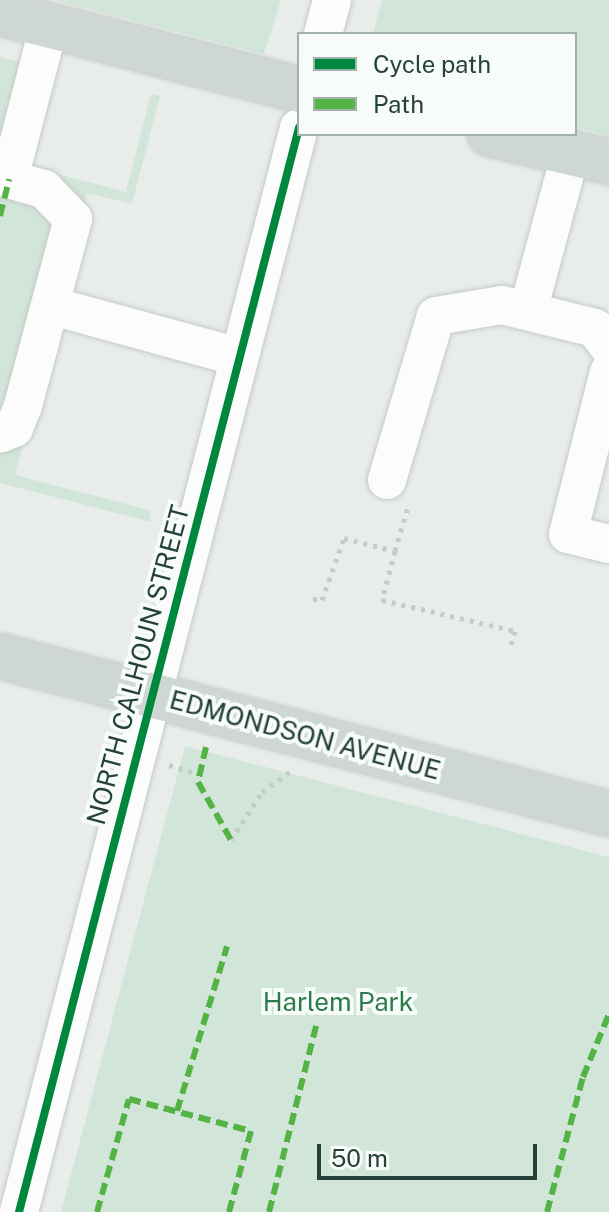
<!DOCTYPE html>
<html>
<head>
<meta charset="utf-8">
<style>
  body { margin:0 }
  #map { position:relative; width:609px; height:1212px; overflow:hidden; background:#e8edeb; font-family:"Public Sans",sans-serif }
  div>[style] { position:absolute }
  [style*='--x'] { left:calc(var(--x)*1px); top:calc(var(--y)*1px); width:calc(var(--w)*1px); rotate:calc(var(--a)*1deg) }
  .green>* { inset:0; background:#d1e6d8 }
  .path>* { height:5px; margin-top:-2.5px; transform-origin:0; background:repeating-linear-gradient(90deg,#c3ccca 0 4px,transparent 0 10px) }
  .roads { filter:drop-shadow(0 0 2px #c5cac8) drop-shadow(0 0 2px #c5cac8) }
  .minor>* { height:38px; margin:-19px; padding:0 19px; transform-origin:19px; border-radius:19px; background:#fcfcfc }
  .major>* { height:44px; margin:-22px; padding:0 22px; transform-origin:22px; border-radius:22px; background:#cfd7d5 }
  .quiet>* { height:6px; margin-top:-3px; transform-origin:0; background:repeating-linear-gradient(90deg,#55b346 0 12px,transparent 0 18px) }
  .cycleway>* { height:8px; margin:-4px; padding:0 4px; transform-origin:4px; border-radius:4px; background:#00873e }
  span { translate:-50% -50%; white-space:nowrap; text-align:center; line-height:1.15; -webkit-text-stroke:8px #f7fbf9; paint-order:stroke }
  .street-label { font-size:26px; color:#24423a }
  .park-label { font-size:26px; color:#2d7a4b }
  .legend { position:absolute; left:297px; top:32px; width:280px; height:104px; box-sizing:border-box; background:#f7fbf9; border:2px solid #a3b1ad; margin:0; padding:10px 14px; list-style:none; font-size:24px; color:#24423a }
  .legend li { display:flex; align-items:center; gap:16px; height:40px }
  .legend b { width:40px; border:2px solid #a3b1ad }
  .scale { position:absolute; left:317px; top:1144px; width:220px; height:36px; box-sizing:border-box; border:4px solid #24423a; border-top:0; padding-left:10px; font-size:24px; line-height:28px; white-space:nowrap; color:#24423a; -webkit-text-stroke:6px #f7fbf9; paint-order:stroke }
</style>
</head>
<body>
<div id="map">
  <div class="green">
    <i style="clip-path:polygon(54px 0,281px 0,264px 54px)"></i>
    <i style="clip-path:polygon(382px 0,609px 0,609px 136px,575px 127px,575px 34px,373px 34px)"></i>
    <i style="clip-path:polygon(0 57px,54px 71px,30px 167px,126px 192px,151px 94px,160px 96px,132px 204px,87px 193px,15px 475px,149px 510px,151px 522px,0 483px)"></i>
    <i style="clip-path:polygon(185px 746px,609px 857px,609px 1212px,61px 1212px)"></i>
  </div>
  <div class="path">
    <i style="--x:395;--y:551;--w:51;--a:104.9"></i>
    <i style="--x:382;--y:600;--w:137;--a:13.1"></i>
    <i style="--x:515;--y:631;--w:19;--a:106"></i>
    <i style="--x:313;--y:599;--w:9;--a:6"></i>
    <i style="--x:322;--y:600;--w:66;--a:-70.5"></i>
    <i style="--x:344;--y:538;--w:53;--a:14.3"></i>
    <i style="--x:395;--y:551;--w:46;--a:-73.5"></i>
    <i style="--x:169;--y:765;--w:31;--a:17"></i>
    <i style="--x:231;--y:840;--w:57;--a:-57.1"></i>
    <i style="--x:262;--y:792;--w:39;--a:-36"></i>
  </div>
  <div class="roads">
    <div class="minor">
      <i style="--x:323;--y:34;--w:35;--a:-75"></i>
      <i style="--x:0;--y:177;--w:46;--a:15.3"></i>
      <i style="--x:44;--y:189;--w:42;--a:46"></i>
      <i style="--x:73;--y:219;--w:194;--a:105"></i>
      <i style="--x:23;--y:406;--w:24;--a:112"></i>
      <i style="--x:14;--y:428;--w:15;--a:157"></i>
      <i style="--x:9;--y:179;--w:159;--a:-75.4"></i>
      <i style="--x:52;--y:306;--w:194;--a:15.3"></i>
      <i style="--x:528;--y:311;--w:165;--a:-74.9"></i>
      <i style="--x:609;--y:372;--w:167;--a:104.2"></i>
      <i style="--x:568;--y:534;--w:42;--a:13.7"></i>
      <i style="--x:387;--y:480;--w:171;--a:-73.4"></i>
      <i style="--x:436;--y:316;--w:67;--a:-9.5"></i>
      <i style="--x:502;--y:305;--w:96;--a:13.9"></i>
      <i style="--x:595;--y:328;--w:24;--a:54"></i>
      <i style="--x:19;--y:1212;--w:1120;--a:-75.52"></i>
    </div>
    <div class="major">
      <i style="--x:0;--y:13;--w:309;--a:14.4"></i>
      <i style="--x:490;--y:134;--w:122;--a:13.2"></i>
      <i style="--x:0;--y:656;--w:629;--a:14.54"></i>
    </div>
  </div>
  <div class="quiet">
    <i style="--x:0;--y:216;--w:38;--a:-76"></i>
    <i style="--x:206;--y:747;--w:36;--a:103"></i>
    <i style="--x:198;--y:782;--w:67;--a:60.4"></i>
    <i style="--x:177;--y:1111;--w:172;--a:-73.1"></i>
    <i style="--x:97;--y:1212;--w:117;--a:-74.2"></i>
    <i style="--x:129;--y:1099;--w:126;--a:14.7"></i>
    <i style="--x:251;--y:1131;--w:84;--a:105.2"></i>
    <i style="--x:269;--y:1212;--w:192;--a:-75.8"></i>
    <i style="--x:547;--y:1212;--w:140;--a:-75.1"></i>
    <i style="--x:583;--y:1077;--w:68;--a:-67.6"></i>
  </div>
  <div class="cycleway">
    <i style="--x:19;--y:1212;--w:1120;--a:-75.52"></i>
  </div>
  <div class="street-label">
    <span style="left:138px;top:665px;rotate:-75deg">NORTH CALHOUN STREET</span>
    <span style="left:305px;top:735px;rotate:15deg">EDMONDSON AVENUE</span>
  </div>
  <div class="park-label">
    <span style="left:338px;top:1002px">Harlem Park</span>
  </div>
  <ul class="legend">
  <li><b style="height:10px;background:#00873e"></b>Cycle path</li>
  <li><b style="height:10px;background:#55b346"></b>Path</li>
  </ul>
  <div class="scale">50 m</div>
</div>
</body>
</html>
